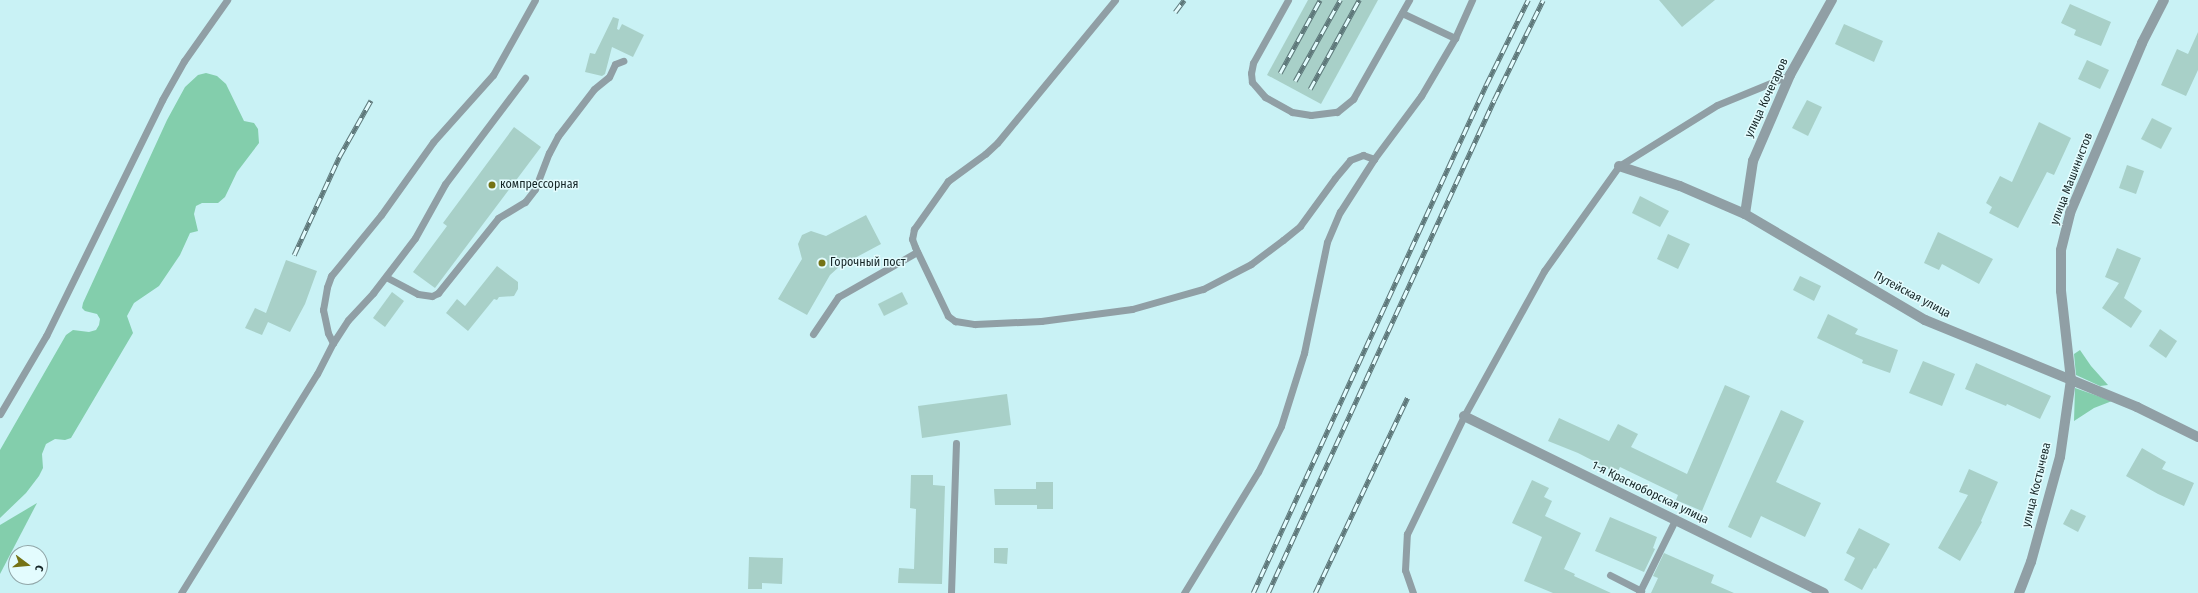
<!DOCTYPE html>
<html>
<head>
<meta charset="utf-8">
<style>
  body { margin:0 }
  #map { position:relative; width:2198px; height:593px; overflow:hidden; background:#c9f2f5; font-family:"Fira Sans Condensed",sans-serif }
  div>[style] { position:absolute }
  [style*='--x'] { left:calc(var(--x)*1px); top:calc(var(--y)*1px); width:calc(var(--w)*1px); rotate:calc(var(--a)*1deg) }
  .green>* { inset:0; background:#83ceac }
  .building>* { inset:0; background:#a8d0c8 }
  .service>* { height:7px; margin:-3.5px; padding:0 3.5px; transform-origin:3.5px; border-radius:3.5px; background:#909fa5 }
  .minor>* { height:10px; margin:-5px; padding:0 5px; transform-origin:5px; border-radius:5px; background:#909fa5 }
  .rail>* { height:4.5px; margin-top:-2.25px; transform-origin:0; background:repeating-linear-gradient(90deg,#e3fcfe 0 9px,#5e787a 0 18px); box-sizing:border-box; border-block:1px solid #5e787a }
  .dots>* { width:11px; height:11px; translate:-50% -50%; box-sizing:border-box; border:2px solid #e3fcfe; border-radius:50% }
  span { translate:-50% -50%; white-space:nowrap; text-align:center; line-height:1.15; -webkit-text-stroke:3px #e3fcfe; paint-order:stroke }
  .street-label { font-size:12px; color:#152526 }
  .poi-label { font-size:12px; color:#152526 }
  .left { translate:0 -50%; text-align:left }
  .north { position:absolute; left:8px; top:545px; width:40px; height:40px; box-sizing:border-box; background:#e3fcfe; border:1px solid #91a6a8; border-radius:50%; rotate:106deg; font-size:11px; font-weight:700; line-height:16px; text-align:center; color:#152526 }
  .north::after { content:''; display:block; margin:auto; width:14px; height:18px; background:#757316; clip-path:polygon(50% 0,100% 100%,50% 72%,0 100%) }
</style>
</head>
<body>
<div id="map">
  <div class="green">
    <i style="clip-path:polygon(206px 73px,217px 76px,226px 84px,244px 121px,254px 123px,258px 129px,259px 143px,237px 172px,225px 197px,218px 203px,202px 203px,196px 206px,194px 214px,198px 231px,190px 233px,180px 255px,159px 286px,134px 303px,127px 316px,133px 333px,71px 438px,65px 440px,55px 439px,46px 444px,42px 454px,43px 468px,39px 476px,26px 493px,0 518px,0 450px,66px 335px,73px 330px,89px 332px,96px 330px,99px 325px,100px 319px,97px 314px,85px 311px,82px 308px,83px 303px,167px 120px,185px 87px,198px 75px)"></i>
    <i style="clip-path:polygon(2080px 350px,2091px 366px,2108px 385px,2100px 386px,2076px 375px,2074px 354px)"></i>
    <i style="clip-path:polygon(2075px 388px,2112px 401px,2094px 408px,2074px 421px)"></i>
    <i style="clip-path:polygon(37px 503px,0 574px,0 525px)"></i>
  </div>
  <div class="building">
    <i style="clip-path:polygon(1308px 0,1378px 0,1321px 104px,1267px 75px)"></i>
    <i style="clip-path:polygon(1659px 0,1715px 0,1682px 27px)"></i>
    <i style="clip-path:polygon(2070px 4px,2111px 22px,2101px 46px,2074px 35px,2076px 30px,2061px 23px)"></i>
    <i style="clip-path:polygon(613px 17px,619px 19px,617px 29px,619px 30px,622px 24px,644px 35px,633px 57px,612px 47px,605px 74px,602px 76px,585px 72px,590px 53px,595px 54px)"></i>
    <i style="clip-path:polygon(1844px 24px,1883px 41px,1874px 62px,1835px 44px)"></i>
    <i style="clip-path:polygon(2198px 32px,2198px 70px,2186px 96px,2161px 85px,2177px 49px,2188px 54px)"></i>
    <i style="clip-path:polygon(2087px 60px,2109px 70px,2100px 89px,2078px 79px)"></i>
    <i style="clip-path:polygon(1807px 100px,1822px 107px,1808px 136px,1792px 128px)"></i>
    <i style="clip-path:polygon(2152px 118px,2172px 128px,2161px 149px,2141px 139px)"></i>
    <i style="clip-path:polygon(2039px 122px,2071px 138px,2054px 175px,2047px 172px,2018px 228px,1989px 213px,1992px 207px,1986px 203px,2000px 176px,2012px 182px)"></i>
    <i style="clip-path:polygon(514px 127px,541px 147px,435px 288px,413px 272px,447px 226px,443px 223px)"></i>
    <i style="clip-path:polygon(2127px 165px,2144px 171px,2136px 194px,2119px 188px)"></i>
    <i style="clip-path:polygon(1640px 196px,1669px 211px,1660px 227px,1632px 213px)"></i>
    <i style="clip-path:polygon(866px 215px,881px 244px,840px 266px,830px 275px,807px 315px,778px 299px,802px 259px,798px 244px,802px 235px,811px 231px,826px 236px)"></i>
    <i style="clip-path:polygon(1938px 232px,1993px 259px,1979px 284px,1942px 264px,1939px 270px,1924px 263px)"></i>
    <i style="clip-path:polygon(1668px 234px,1690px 244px,1678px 269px,1657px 259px)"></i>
    <i style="clip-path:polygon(2117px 248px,2141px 258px,2124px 298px,2142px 311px,2131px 328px,2102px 308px,2119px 283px,2105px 277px)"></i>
    <i style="clip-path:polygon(286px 260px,317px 271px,305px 304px,290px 332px,268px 322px,262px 335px,245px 328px,255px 308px,266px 313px)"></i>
    <i style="clip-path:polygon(497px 266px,518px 282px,518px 289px,514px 296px,499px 297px,497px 300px,494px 299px,468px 331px,446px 313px,457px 299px,465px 306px)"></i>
    <i style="clip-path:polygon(1800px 276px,1821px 286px,1814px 301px,1793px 290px)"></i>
    <i style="clip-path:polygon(392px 292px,404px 301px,385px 327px,373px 318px)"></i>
    <i style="clip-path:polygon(902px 292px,908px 304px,884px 316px,878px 304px)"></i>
    <i style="clip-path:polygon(1828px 314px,1858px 329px,1855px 334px,1898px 350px,1890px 373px,1862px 363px,1863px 360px,1817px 338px)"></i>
    <i style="clip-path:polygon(2160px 329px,2177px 341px,2166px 358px,2149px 346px)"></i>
    <i style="clip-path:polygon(1923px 361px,1955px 374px,1942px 406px,1909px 393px)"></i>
    <i style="clip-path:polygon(1976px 363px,2051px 396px,2040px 419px,2007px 404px,2006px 406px,1965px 389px)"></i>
    <i style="clip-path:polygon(1725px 385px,1750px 396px,1702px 511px,1676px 500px,1678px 495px,1620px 467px,1617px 473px,1578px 453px,1548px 441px,1559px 418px,1609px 441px,1618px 424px,1638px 434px,1631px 447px,1687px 474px)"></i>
    <i style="clip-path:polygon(1007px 394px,1011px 425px,922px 438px,918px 406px)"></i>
    <i style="clip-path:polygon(1781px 410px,1804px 421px,1776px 482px,1821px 503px,1805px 537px,1761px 516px,1751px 538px,1728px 527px)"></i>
    <i style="clip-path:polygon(2142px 448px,2166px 462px,2162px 469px,2194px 483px,2184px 506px,2158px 494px,2126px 476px)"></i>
    <i style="clip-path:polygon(1969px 469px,1998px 482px,1981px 521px,1982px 522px,1960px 561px,1938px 548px,1968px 495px,1959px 492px)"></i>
    <i style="clip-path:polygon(911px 475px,933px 475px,933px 485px,945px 486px,942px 584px,898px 583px,899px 568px,914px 569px,916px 509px,910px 508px)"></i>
    <i style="clip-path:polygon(1532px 480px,1549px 488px,1544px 497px,1552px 501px,1545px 516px,1581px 533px,1564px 569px,1575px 574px,1574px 576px,1611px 593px,1553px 593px,1524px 581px,1542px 537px,1512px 523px)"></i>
    <i style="clip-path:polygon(1036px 482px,1053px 482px,1053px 509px,1037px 509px,1037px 505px,995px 505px,994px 489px,1036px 489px)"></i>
    <i style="clip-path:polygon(2071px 509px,2086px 516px,2078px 532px,2063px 524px)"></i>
    <i style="clip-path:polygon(1610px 517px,1657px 537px,1653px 548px,1655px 549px,1644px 572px,1595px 551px)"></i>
    <i style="clip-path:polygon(1859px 528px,1890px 544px,1876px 569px,1874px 568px,1862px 590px,1844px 580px,1855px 558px,1846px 553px)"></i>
    <i style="clip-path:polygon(994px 548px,1008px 548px,1007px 564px,994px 563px)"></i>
    <i style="clip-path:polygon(1664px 553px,1714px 575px,1711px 583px,1734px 593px,1651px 593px,1658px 578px,1653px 576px)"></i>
    <i style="clip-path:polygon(749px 557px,783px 558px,782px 584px,762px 583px,762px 589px,748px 589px)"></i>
  </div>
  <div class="service">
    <i style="--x:1115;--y:0;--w:185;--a:129.5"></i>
    <i style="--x:997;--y:143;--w:16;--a:137"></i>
    <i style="--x:985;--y:154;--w:46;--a:143.9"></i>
    <i style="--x:948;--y:181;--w:59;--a:125.3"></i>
    <i style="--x:914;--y:229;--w:10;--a:101"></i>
    <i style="--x:912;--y:239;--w:9;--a:69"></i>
    <i style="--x:915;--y:247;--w:76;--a:64.4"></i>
    <i style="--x:948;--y:316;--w:9;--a:36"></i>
    <i style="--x:955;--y:321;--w:20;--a:9"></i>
    <i style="--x:975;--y:324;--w:66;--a:-2.6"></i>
    <i style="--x:1041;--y:321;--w:92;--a:-7.5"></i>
    <i style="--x:1132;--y:309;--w:74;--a:-15.7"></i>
    <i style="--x:1203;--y:289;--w:54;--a:-27.5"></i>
    <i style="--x:1251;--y:264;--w:40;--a:-37"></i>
    <i style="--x:1283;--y:240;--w:22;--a:-39"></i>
    <i style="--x:1300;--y:226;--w:59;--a:-53.9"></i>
    <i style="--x:1335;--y:178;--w:23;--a:-50"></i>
    <i style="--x:1350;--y:160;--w:14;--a:-21"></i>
    <i style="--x:1363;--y:155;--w:12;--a:20"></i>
    <i style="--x:1288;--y:0;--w:72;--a:119.1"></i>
    <i style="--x:1253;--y:63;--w:10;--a:101"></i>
    <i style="--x:1251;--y:73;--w:9;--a:84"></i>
    <i style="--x:1252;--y:82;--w:20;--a:49"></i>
    <i style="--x:1265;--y:97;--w:31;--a:29"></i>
    <i style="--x:1292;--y:112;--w:19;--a:9"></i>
    <i style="--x:1311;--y:115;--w:26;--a:-7"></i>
    <i style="--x:1337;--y:112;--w:21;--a:-39"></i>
    <i style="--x:1353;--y:99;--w:114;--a:-60.5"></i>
    <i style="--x:1402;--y:13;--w:59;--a:25.3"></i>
    <i style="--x:386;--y:277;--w:36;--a:28"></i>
    <i style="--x:418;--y:294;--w:14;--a:8"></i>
    <i style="--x:432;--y:296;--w:7;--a:-27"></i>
    <i style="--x:438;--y:293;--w:96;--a:-51.3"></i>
    <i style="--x:498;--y:218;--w:31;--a:-31"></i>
    <i style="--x:525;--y:202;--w:16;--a:-52"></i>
    <i style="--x:535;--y:189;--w:39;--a:-69"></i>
    <i style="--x:549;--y:153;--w:19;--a:-62"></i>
    <i style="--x:558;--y:136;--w:59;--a:-52.5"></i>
    <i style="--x:594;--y:89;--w:19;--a:-39"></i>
    <i style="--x:609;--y:77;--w:14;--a:-65"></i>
    <i style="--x:615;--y:64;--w:9;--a:-21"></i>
    <i style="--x:813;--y:334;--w:45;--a:-56"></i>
    <i style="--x:838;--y:297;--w:91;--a:-29.7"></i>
    <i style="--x:333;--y:343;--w:27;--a:-57"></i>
    <i style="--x:348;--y:320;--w:37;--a:-47"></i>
    <i style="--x:373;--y:293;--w:69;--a:-52.6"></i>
    <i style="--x:415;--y:238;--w:62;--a:-60.9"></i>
    <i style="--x:445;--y:184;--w:133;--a:-53"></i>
    <i style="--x:0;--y:414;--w:91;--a:-59.5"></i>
    <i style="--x:46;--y:336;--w:263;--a:-63.8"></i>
    <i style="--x:162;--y:100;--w:45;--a:-60.6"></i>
    <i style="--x:184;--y:61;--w:75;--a:-54.8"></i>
    <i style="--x:1610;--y:575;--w:35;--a:27"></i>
    <i style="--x:181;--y:593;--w:258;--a:-58.2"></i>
    <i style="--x:317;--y:374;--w:35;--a:-63"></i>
    <i style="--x:333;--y:343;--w:11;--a:-117"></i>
    <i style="--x:328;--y:333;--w:24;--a:-102"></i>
    <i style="--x:323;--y:310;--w:23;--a:-80"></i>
    <i style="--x:327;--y:287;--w:12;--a:-70"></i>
    <i style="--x:331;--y:276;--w:79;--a:-50.7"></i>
    <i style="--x:381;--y:215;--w:90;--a:-54.5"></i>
    <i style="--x:433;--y:142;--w:90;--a:-48.2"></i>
    <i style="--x:493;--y:75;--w:86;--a:-60.8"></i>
    <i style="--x:951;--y:593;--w:150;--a:-88.1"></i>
    <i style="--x:1184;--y:593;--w:142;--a:-58.6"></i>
    <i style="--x:1258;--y:472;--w:51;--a:-63.4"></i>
    <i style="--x:1281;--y:426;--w:77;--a:-72.5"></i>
    <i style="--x:1304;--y:353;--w:113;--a:-78.3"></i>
    <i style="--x:1327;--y:242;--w:33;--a:-67"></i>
    <i style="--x:1340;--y:212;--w:63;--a:-57.3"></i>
    <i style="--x:1374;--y:159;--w:79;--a:-53.3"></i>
    <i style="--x:1421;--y:96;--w:67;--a:-59.6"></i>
    <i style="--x:1455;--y:38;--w:42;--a:-65.9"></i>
    <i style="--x:1413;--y:593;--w:24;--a:-109"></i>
    <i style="--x:1405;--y:570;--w:36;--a:-87"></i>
    <i style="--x:1407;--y:534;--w:131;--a:-64.2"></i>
    <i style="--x:1464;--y:416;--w:166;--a:-61.1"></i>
    <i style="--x:1544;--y:271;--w:129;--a:-54.5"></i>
    <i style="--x:1619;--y:166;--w:115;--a:-31.9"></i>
    <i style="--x:1717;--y:105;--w:79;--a:-22.3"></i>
    <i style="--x:1639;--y:593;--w:81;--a:-63.7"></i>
  </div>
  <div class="minor">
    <i style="--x:1619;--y:166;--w:64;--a:18.2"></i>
    <i style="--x:1680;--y:186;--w:71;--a:23.3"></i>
    <i style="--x:1745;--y:214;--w:209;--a:30.5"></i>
    <i style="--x:1925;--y:320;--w:229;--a:22.3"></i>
    <i style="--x:2137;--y:407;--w:68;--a:26.2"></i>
    <i style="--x:1745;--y:214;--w:54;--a:-81.4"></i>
    <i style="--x:1753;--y:161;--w:94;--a:-66.7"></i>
    <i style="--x:1790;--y:75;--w:86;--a:-60.8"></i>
    <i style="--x:1464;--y:416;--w:401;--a:26.2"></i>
    <i style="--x:2019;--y:593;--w:33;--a:-69"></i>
    <i style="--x:2031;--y:562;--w:109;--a:-74.6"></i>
    <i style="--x:2060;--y:457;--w:78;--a:-81.9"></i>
    <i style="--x:2071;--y:380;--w:90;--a:-96.4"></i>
    <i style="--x:2061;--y:291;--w:41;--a:-90"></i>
    <i style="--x:2061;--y:250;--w:38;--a:-76"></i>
    <i style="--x:2070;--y:213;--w:185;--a:-67"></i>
    <i style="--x:2142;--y:43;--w:48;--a:-62.9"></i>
  </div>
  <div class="rail">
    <i style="--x:1175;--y:12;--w:15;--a:-53"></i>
    <i style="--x:1280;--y:73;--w:83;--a:-61.3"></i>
    <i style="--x:1295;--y:81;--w:93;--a:-60.9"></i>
    <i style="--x:1310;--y:89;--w:102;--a:-61.2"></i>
    <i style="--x:294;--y:255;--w:108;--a:-65.3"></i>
    <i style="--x:339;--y:157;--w:65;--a:-60.7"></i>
    <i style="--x:1253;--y:593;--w:559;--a:-65.36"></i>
    <i style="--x:1486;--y:85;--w:95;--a:-63.7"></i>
    <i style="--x:1268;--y:593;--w:542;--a:-65.37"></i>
    <i style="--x:1494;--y:100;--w:111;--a:-63.9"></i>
    <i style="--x:1315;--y:593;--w:216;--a:-64.7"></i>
  </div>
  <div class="dots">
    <i style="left:492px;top:185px;background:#757316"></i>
    <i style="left:822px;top:263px;background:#757316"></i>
  </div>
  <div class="street-label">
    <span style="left:1767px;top:98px;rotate:-65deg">улица Кочегаров</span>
    <span style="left:2072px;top:179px;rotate:-69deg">улица Машинистов</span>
    <span style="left:1912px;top:295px;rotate:28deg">Путейская улица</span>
    <span style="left:2037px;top:485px;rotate:-76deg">улица Костычева</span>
    <span style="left:1650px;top:493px;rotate:26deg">1-я Красноборская улица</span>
  </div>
  <div class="poi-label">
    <span class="left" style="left:500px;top:185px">компрессорная</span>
    <span class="left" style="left:830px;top:263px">Горочный пост</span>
  </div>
  <div class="north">С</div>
</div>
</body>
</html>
